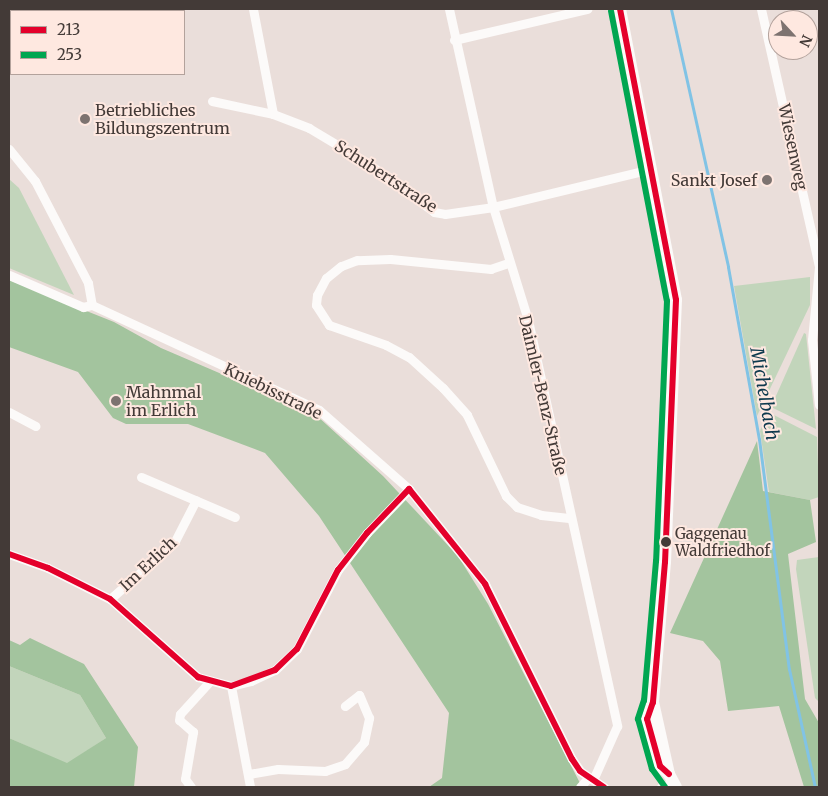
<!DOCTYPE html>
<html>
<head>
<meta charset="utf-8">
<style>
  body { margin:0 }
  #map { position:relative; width:828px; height:796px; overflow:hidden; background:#eadeda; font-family:Merriweather,serif }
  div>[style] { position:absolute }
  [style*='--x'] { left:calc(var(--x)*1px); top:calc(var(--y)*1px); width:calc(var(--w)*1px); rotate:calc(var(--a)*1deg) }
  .green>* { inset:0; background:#c2d5bb }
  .forest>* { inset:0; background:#a3c49e }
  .stream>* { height:3px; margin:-1.5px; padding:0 1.5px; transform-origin:1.5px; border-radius:1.5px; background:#81c3e5 }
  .street>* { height:9px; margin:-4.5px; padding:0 4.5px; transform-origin:4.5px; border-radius:4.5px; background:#fcfaf9 }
  .secondary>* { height:12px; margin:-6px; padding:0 6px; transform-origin:6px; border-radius:6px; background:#fcfaf9 }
  .bus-1>* { height:6px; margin:-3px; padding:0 3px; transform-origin:3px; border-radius:3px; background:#e4002b }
  .bus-2>* { height:6px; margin:-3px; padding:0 3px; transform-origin:3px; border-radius:3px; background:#00a651 }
  .dots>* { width:14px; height:14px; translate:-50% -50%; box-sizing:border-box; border:2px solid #fee8e0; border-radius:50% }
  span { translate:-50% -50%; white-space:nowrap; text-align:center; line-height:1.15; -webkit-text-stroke:4px #fee8e0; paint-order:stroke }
  .bus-label { font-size:15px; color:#433a37 }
  .left { translate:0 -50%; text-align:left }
  .poi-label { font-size:16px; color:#433a37 }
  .right { translate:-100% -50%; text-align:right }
  .street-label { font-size:16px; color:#433a37 }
  .water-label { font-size:18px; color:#0e3a4e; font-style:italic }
  .frame { position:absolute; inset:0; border:10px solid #433a37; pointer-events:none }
  .legend { position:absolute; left:10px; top:10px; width:175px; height:65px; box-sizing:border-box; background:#fee8e0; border:1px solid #b3a29c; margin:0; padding:6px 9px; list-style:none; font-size:15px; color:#433a37 }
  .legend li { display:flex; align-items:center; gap:10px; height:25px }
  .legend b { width:25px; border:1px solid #b3a29c }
  .north { position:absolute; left:768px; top:10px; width:50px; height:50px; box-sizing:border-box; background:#fee8e0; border:1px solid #b3a29c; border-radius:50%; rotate:115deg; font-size:14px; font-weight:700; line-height:20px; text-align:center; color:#433a37 }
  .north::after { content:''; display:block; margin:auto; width:18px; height:22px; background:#7d7370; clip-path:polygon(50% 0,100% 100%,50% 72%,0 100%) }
</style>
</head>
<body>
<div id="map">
  <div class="green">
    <i style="clip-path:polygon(9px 179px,19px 188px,74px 295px,9px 268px)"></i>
    <i style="clip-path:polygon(810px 277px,810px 305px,757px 416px,734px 286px)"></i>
    <i style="clip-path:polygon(804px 333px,806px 334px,816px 429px,771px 407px)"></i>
    <i style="clip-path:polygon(768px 412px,817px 437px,819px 497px,810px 500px,769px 492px,760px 431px)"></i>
    <i style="clip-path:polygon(819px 557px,819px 702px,815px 698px,796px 569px,797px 560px)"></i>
    <i style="clip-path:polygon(9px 666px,80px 695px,106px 738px,67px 764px,9px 738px)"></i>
  </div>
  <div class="forest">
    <i style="clip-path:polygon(9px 280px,114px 322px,161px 348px,315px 414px,383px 476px,458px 556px,488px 604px,582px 787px,429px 787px,442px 778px,449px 713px,319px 516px,265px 453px,188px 424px,126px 424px,113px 418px,78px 372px,9px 347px)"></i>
    <i style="clip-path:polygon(757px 441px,763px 491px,810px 500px,816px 542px,788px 554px,805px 699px,819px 723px,819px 787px,804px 787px,779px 706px,728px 711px,720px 661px,703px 641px,670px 633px)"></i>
    <i style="clip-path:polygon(30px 638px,84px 664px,138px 747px,134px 787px,9px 787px,9px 738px,67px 763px,106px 738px,80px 695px,9px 666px,9px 640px,20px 645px)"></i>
  </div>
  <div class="stream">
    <i style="--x:671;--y:9;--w:264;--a:77.5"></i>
    <i style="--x:728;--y:267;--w:175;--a:79.8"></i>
    <i style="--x:759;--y:439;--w:232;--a:82.6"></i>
    <i style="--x:789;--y:669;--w:121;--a:77.6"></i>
  </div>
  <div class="street">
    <i style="--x:253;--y:9;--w:107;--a:79.2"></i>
    <i style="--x:449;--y:9;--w:203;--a:77.5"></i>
    <i style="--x:493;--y:207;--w:118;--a:72.8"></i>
    <i style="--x:528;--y:320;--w:416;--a:77.6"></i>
    <i style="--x:617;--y:726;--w:59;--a:114"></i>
    <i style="--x:761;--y:9;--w:264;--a:77.3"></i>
    <i style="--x:819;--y:267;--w:73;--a:95.5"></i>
    <i style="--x:812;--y:340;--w:65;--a:83.9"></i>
    <i style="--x:454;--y:40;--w:137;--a:-13.1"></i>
    <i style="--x:212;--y:101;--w:62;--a:12"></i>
    <i style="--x:273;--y:114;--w:39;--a:21"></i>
    <i style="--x:309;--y:128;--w:66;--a:30.8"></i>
    <i style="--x:366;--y:162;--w:84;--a:36.3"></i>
    <i style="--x:434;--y:212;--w:11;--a:10"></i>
    <i style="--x:445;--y:214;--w:49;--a:-8.3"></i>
    <i style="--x:493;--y:207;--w:163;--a:-13.5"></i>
    <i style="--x:9;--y:149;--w:41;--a:50.9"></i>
    <i style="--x:35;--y:181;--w:115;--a:62.5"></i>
    <i style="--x:88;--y:283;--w:22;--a:80"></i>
    <i style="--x:508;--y:263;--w:18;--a:161"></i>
    <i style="--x:491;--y:269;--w:101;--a:-174.3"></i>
    <i style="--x:390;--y:259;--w:33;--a:178"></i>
    <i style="--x:357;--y:260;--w:17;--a:159"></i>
    <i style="--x:341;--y:266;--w:19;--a:141"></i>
    <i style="--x:326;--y:278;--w:19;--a:118"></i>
    <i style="--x:317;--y:295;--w:10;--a:96"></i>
    <i style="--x:316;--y:305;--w:24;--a:57"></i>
    <i style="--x:329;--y:325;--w:60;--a:19.3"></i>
    <i style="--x:386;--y:345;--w:26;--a:28"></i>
    <i style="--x:409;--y:357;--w:46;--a:42.4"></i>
    <i style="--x:443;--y:388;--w:36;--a:48"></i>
    <i style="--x:467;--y:415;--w:90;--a:64.3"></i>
    <i style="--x:506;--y:496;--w:16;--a:45"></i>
    <i style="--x:517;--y:507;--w:25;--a:18"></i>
    <i style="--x:541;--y:515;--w:28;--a:6"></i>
    <i style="--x:9;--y:275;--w:81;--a:23.4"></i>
    <i style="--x:83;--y:307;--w:9;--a:-13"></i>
    <i style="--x:92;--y:305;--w:250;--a:24.8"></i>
    <i style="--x:319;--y:410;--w:120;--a:41.3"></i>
    <i style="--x:409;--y:489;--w:122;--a:51.3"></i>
    <i style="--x:485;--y:584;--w:195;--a:63.6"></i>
    <i style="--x:572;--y:759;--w:14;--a:56"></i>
    <i style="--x:580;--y:771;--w:29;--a:34"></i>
    <i style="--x:9;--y:412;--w:30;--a:28"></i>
    <i style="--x:141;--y:477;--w:102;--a:23.1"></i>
    <i style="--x:9;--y:554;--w:41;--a:19.7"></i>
    <i style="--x:48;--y:568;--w:69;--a:26.6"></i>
    <i style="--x:110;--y:599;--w:118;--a:41.6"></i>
    <i style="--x:198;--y:677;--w:34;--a:15"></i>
    <i style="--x:231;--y:686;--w:21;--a:-14"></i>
    <i style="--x:251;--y:681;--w:26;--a:-25"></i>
    <i style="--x:275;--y:670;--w:30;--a:-44"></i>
    <i style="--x:297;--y:649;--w:89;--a:-62.6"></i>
    <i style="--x:338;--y:570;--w:47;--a:-51.9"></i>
    <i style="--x:367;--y:533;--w:61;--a:-46.3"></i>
    <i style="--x:110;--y:599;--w:85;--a:-41.2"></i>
    <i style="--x:174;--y:543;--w:48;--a:-62.9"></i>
    <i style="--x:231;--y:686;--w:103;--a:79.3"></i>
    <i style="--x:249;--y:774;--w:29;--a:-10"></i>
    <i style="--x:278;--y:769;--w:47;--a:2.4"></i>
    <i style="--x:325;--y:771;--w:21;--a:-19"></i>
    <i style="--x:345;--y:764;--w:29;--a:-49"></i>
    <i style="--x:364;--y:742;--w:25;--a:-78"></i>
    <i style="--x:369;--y:718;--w:25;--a:-113"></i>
    <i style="--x:359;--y:695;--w:18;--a:142"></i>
    <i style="--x:191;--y:787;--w:10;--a:-127"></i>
    <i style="--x:185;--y:779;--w:48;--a:-80.3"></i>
    <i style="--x:193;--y:732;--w:18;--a:-139"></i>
    <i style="--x:179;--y:720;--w:6;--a:-81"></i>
    <i style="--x:180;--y:714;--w:45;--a:-47.7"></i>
    <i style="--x:580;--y:787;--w:12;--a:-48"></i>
    <i style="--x:661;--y:787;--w:13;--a:-18"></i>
  </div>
  <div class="secondary">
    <i style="--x:620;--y:9;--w:296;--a:79.1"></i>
    <i style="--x:676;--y:300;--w:262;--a:92.4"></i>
    <i style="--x:665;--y:562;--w:141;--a:94.9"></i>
    <i style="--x:653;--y:702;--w:18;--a:109"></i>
    <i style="--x:647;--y:719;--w:49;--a:74.5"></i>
    <i style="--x:660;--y:766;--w:12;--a:42"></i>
    <i style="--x:72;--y:11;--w:11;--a:-10"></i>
    <i style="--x:9;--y:26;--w:2;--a:0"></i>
    <i style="--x:653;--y:702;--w:74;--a:77.5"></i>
    <i style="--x:669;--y:774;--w:15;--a:62"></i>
  </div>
  <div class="bus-1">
    <i style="--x:620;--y:9;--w:296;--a:79.1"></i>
    <i style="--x:676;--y:300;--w:262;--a:92.4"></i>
    <i style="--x:665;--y:562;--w:141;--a:94.9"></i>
    <i style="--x:653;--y:702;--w:18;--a:109"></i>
    <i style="--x:647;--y:719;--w:49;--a:74.5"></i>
    <i style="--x:660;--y:766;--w:12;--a:42"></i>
    <i style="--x:9;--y:554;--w:41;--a:19.7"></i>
    <i style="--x:48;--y:568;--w:69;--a:26.6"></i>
    <i style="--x:110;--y:599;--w:118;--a:41.6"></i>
    <i style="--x:198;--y:677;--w:34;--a:15"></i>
    <i style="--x:231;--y:686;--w:47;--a:-20"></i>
    <i style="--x:275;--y:670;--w:30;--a:-44"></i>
    <i style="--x:297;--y:649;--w:89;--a:-62.6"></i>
    <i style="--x:338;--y:570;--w:47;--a:-51.9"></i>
    <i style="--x:367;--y:533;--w:61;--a:-46.3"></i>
    <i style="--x:409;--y:489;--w:122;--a:51.3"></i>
    <i style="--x:485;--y:584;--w:195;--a:63.6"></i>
    <i style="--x:572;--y:759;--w:14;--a:56"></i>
    <i style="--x:580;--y:771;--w:29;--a:34"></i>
  </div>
  <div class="bus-2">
    <i style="--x:611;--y:11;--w:295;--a:79.1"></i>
    <i style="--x:667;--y:301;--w:260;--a:92.4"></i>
    <i style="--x:656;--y:561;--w:140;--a:94.9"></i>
    <i style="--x:644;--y:700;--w:20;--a:108"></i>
    <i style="--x:638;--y:719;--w:52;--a:74.4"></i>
    <i style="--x:652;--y:769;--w:22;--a:54"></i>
  </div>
  <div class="dots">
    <i style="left:85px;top:119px;background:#7d7370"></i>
    <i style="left:767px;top:180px;background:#7d7370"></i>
    <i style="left:116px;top:401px;background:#7d7370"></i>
    <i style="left:666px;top:542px;background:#433a37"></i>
  </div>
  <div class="bus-label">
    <span class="left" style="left:675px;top:542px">Gaggenau<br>Waldfriedhof</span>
  </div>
  <div class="poi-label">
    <span class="left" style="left:95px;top:119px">Betriebliches<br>Bildungszentrum</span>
    <span class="right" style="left:757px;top:180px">Sankt Josef</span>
    <span class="left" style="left:126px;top:401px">Mahnmal<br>im Erlich</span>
  </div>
  <div class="street-label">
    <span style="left:793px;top:147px;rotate:78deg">Wiesenweg</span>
    <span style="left:386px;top:176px;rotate:33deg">Schubertstraße</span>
    <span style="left:273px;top:391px;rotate:26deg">Kniebisstraße</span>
    <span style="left:543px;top:395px;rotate:77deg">Daimler-Benz-Straße</span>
    <span style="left:148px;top:564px;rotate:-43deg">Im Erlich</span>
  </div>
  <div class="water-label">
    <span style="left:764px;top:394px;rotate:80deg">Michelbach</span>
  </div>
  <div class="frame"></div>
  <ul class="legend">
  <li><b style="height:6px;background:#e4002b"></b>213</li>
  <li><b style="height:6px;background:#00a651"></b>253</li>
  </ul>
  <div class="north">N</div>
</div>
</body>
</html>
